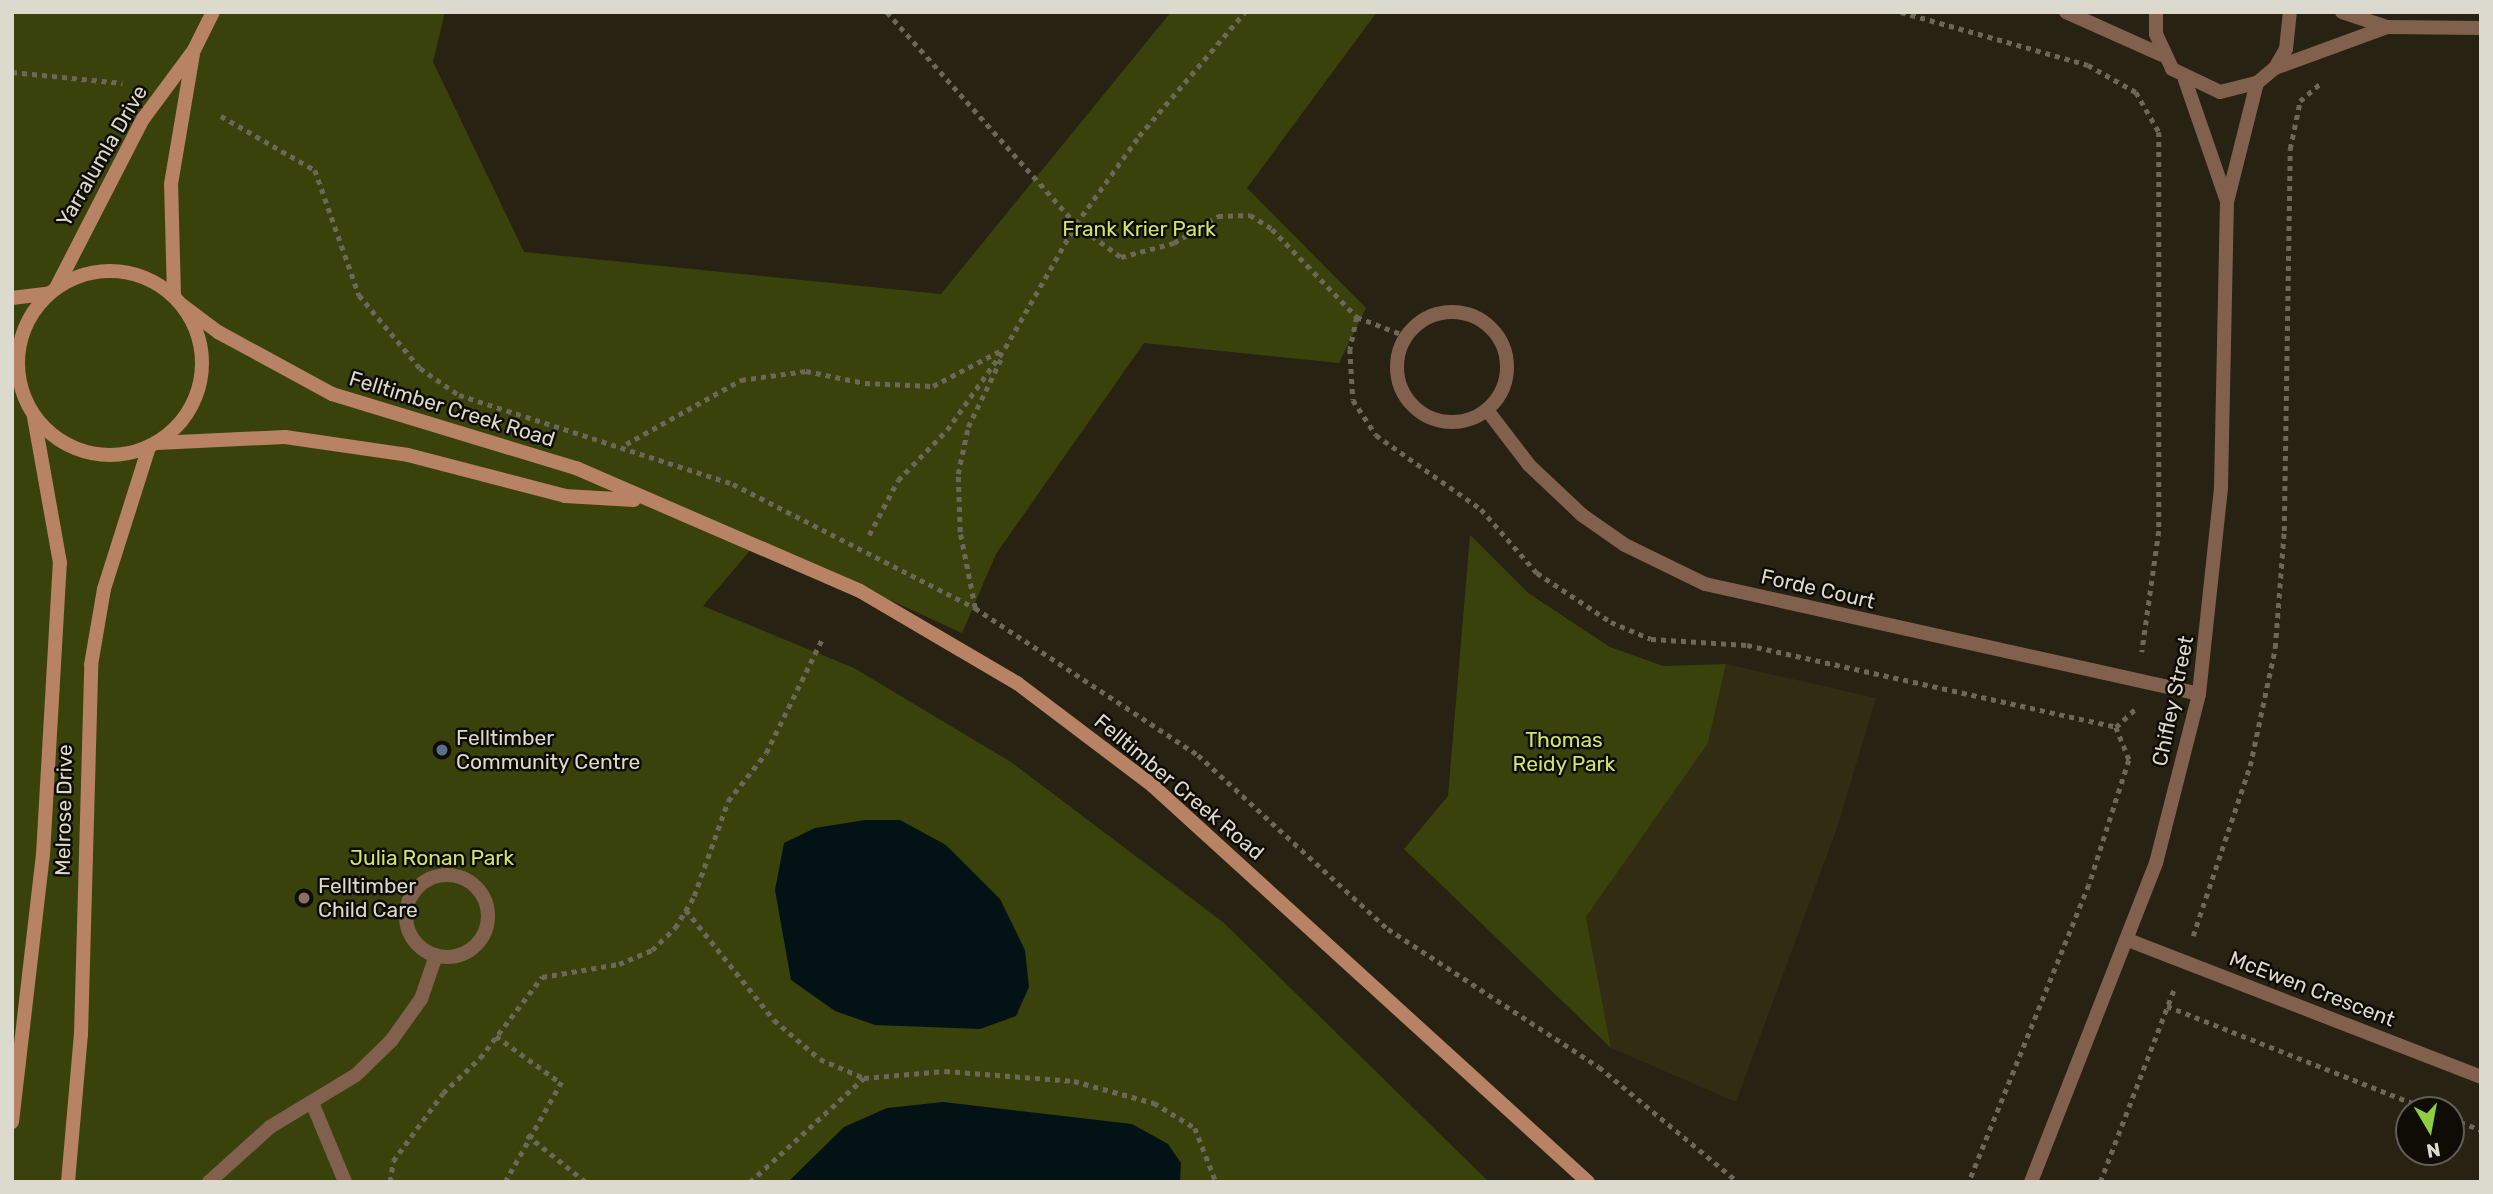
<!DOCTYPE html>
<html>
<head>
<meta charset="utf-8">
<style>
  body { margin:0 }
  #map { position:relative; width:2493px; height:1194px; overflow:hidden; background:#272211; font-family:Rubik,sans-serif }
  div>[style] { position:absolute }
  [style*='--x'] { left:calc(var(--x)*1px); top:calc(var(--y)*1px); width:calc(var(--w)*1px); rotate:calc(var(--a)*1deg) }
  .built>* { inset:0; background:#322c13 }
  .green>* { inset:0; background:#3a420c }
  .water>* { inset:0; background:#031315 }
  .path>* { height:4.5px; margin-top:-2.25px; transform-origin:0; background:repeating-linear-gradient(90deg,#6c6859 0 5px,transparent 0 10px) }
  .service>* { height:14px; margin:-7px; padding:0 7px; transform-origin:7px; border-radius:7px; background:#82604e }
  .service>.ring { margin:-7px; padding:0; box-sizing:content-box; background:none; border:14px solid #82604e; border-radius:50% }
  .minor>* { height:14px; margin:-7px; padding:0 7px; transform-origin:7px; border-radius:7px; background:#82604e }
  .minor>.ring { margin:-7px; padding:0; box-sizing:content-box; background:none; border:14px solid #82604e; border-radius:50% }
  .tertiary>* { height:14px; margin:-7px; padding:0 7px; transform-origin:7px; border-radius:7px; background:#82604e }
  .secondary>* { height:14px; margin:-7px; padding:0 7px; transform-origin:7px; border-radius:7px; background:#b88265 }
  .secondary>.ring { margin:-7px; padding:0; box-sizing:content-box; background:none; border:14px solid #b88265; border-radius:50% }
  .dots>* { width:19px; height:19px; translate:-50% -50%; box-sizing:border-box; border:4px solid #0e0c05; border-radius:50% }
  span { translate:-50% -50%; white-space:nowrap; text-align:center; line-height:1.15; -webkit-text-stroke:5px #0e0c05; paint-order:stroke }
  .street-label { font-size:21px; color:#dcd9ce }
  .park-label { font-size:21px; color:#d0e46c }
  .poi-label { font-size:21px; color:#dcd9ce }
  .left { translate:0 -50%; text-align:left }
  .frame { position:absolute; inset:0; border:14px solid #dcd9ce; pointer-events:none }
  .north { position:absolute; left:2395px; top:1096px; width:70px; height:70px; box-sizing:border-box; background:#0e0c05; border:2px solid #605e55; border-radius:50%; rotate:170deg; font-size:19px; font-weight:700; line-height:28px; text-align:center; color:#dcd9ce }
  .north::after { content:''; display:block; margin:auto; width:24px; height:32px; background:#8fcd42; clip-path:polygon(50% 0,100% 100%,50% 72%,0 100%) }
</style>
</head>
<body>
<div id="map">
  <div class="built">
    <i style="clip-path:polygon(1726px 664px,1876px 698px,1837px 828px,1736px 1102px,1611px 1048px,1586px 917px,1708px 743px)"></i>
  </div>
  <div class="green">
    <i style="clip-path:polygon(12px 12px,445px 12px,433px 62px,524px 252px,941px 294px,1171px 12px,1377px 12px,1247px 188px,1366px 308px,1339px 363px,1144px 343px,996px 554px,962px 633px,759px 540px,703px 606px,854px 668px,1011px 762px,1224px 923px,1489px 1182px,12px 1182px)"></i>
    <i style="clip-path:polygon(1470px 535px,1528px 593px,1610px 647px,1663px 666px,1726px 664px,1708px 743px,1586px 917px,1611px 1048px,1404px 849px,1448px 796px)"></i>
  </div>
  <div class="water">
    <i style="clip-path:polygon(865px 820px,900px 820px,946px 845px,1000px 899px,1025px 950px,1029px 987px,1016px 1016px,980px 1029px,875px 1025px,835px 1011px,791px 980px,775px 890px,784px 843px,815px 828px)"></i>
    <i style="clip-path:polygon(943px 1102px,1132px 1124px,1168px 1144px,1181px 1163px,1180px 1182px,788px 1182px,844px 1127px,887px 1108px)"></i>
  </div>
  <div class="path">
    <i style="--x:887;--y:12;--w:284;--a:48.3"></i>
    <i style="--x:1076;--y:224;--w:56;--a:36.3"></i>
    <i style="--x:1121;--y:257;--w:55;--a:-14.8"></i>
    <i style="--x:1174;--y:243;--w:52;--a:-31.5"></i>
    <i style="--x:1218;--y:216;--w:32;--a:-2"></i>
    <i style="--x:1250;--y:215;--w:26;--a:32"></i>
    <i style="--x:1272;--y:229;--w:122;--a:46"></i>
    <i style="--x:1357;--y:317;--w:53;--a:21.2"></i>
    <i style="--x:1901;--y:12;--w:194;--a:15.8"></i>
    <i style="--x:2088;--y:65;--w:55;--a:29.4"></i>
    <i style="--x:2136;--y:92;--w:46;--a:60.1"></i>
    <i style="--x:2159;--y:132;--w:399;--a:90"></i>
    <i style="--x:2159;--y:531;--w:122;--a:98"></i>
    <i style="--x:12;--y:72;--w:111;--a:5.7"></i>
    <i style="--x:221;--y:116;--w:108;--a:29.9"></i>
    <i style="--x:315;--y:170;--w:133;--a:70.6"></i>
    <i style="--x:359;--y:295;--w:95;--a:50.1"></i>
    <i style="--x:420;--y:368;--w:47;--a:34.7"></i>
    <i style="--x:459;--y:395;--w:288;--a:18"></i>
    <i style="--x:733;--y:484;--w:272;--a:27.1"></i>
    <i style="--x:975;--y:608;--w:267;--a:33.4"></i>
    <i style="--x:1198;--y:755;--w:258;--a:42.5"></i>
    <i style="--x:1388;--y:929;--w:252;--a:33.2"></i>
    <i style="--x:1599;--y:1067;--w:180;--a:39.6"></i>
    <i style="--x:1357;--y:317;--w:33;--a:102"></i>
    <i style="--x:1350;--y:349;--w:51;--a:86.6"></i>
    <i style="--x:1353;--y:400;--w:42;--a:56.7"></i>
    <i style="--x:1376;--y:435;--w:128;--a:35.2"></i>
    <i style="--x:1481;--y:509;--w:85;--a:48.8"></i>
    <i style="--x:1537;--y:573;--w:89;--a:33.5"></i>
    <i style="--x:1611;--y:622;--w:43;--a:23"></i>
    <i style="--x:1651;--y:639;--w:96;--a:3.6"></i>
    <i style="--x:1747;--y:645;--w:378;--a:12.5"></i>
    <i style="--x:2116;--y:727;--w:35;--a:68"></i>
    <i style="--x:2129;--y:760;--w:131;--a:107.7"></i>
    <i style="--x:2089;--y:885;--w:320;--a:112"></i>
    <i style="--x:626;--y:444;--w:132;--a:-29.1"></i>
    <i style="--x:741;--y:380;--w:66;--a:-7.9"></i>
    <i style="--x:806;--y:371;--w:60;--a:11.5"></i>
    <i style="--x:865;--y:383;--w:68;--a:2.5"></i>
    <i style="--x:933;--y:386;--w:78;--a:-27.6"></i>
    <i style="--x:869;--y:535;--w:62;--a:-62.2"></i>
    <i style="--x:898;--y:480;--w:70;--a:-45.6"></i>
    <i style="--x:947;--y:430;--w:100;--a:-54.7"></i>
    <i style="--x:1005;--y:348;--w:143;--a:-60.2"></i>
    <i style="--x:1076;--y:224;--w:108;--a:-54.4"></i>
    <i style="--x:1139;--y:136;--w:163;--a:-49.5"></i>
    <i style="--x:975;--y:608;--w:77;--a:-101.2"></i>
    <i style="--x:960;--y:532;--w:58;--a:-92"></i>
    <i style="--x:958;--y:474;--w:48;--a:-78"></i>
    <i style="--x:968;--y:427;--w:76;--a:-64.1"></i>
    <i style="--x:2116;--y:727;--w:26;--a:-43"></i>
    <i style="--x:686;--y:910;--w:141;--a:51.3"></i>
    <i style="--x:774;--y:1020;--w:60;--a:40.3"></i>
    <i style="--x:820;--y:1059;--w:48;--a:23.4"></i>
    <i style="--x:864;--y:1078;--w:81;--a:-4.9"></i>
    <i style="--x:945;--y:1071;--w:129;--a:4.4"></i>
    <i style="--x:1074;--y:1081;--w:83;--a:15.4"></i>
    <i style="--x:1154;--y:1103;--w:48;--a:31.4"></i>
    <i style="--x:1195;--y:1128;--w:58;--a:68.7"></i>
    <i style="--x:2193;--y:936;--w:179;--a:-71.5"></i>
    <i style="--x:2250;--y:766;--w:121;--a:-78"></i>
    <i style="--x:2275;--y:648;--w:117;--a:-85.6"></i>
    <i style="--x:2284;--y:531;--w:382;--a:-89.1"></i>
    <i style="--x:2290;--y:149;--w:49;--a:-78.2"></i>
    <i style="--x:2300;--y:101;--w:28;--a:-41"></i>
    <i style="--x:2167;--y:1006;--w:283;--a:21.6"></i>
    <i style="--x:496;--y:1036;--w:80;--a:35.9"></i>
    <i style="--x:2451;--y:1118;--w:32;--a:22"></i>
    <i style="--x:527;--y:1135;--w:75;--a:38.5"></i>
    <i style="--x:390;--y:1182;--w:21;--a:-82"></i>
    <i style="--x:393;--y:1161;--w:84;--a:-53.7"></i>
    <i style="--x:443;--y:1093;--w:51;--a:-43.4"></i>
    <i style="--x:480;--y:1058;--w:102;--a:-52.6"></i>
    <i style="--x:542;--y:977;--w:78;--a:-9.6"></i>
    <i style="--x:619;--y:964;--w:36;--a:-23"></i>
    <i style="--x:652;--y:950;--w:32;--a:-44"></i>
    <i style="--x:675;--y:928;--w:37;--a:-59"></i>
    <i style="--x:694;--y:896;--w:101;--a:-70.3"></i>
    <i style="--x:728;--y:801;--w:61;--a:-51.6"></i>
    <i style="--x:766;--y:753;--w:127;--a:-63.8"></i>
    <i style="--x:505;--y:1182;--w:118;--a:-60.6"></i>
    <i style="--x:750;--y:1182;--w:154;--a:-42.4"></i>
    <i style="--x:2100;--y:1182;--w:209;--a:-69"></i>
  </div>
  <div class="service">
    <i class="ring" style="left:406px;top:875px;width:68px;height:68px"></i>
    <i style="--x:313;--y:1105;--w:83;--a:67.4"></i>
    <i style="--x:209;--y:1182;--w:82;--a:-42"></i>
    <i style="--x:270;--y:1127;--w:100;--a:-31.2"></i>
    <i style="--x:356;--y:1075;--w:49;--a:-44.2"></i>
    <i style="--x:391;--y:1041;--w:52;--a:-54.5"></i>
    <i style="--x:421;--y:999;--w:46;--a:-70.8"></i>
  </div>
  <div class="minor">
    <i style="--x:2066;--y:12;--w:105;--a:24.1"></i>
    <i style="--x:2342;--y:12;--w:47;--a:18.4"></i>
    <i style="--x:2387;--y:27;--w:94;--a:0.6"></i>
    <i style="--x:2275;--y:68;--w:119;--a:-20.1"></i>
    <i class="ring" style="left:1397px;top:312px;width:96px;height:96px"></i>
    <i style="--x:1487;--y:410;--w:69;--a:52.6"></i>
    <i style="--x:1529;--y:465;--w:73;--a:43.3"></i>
    <i style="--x:1582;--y:515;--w:52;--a:34.9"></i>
    <i style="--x:1625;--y:545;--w:89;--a:26"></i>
    <i style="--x:1705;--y:584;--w:506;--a:12.55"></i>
    <i style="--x:2128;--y:940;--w:379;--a:21.2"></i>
  </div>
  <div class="tertiary">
    <i style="--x:2156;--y:12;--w:22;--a:90"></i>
    <i style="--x:2156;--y:34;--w:38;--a:65"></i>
    <i style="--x:2172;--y:69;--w:53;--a:25.6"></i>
    <i style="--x:2220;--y:92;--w:38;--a:-14"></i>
    <i style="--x:2257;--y:83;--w:23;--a:-40"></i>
    <i style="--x:2275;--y:68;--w:22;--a:-60"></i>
    <i style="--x:2286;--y:49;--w:37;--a:-84"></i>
    <i style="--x:2185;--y:80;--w:128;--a:70.9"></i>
    <i style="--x:2031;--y:1182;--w:343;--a:-68.6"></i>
    <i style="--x:2156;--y:863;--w:174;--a:-75.7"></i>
    <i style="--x:2199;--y:694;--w:208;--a:-83.9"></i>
    <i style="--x:2221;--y:487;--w:285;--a:-88.8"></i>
    <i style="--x:2227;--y:202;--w:123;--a:-75.9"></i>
  </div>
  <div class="secondary">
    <i class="ring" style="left:18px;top:271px;width:170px;height:170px"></i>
    <i style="--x:56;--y:288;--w:190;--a:-62.8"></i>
    <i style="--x:143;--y:119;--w:86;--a:-53.5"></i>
    <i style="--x:194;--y:50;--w:42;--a:-63.4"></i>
    <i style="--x:174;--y:296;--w:112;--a:-91.5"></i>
    <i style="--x:171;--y:184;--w:132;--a:-80.4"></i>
    <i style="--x:12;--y:298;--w:35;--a:-7"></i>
    <i style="--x:182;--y:305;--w:45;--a:36.9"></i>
    <i style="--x:218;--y:332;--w:130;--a:28.5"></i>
    <i style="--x:332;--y:394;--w:255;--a:16.9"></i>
    <i style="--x:576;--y:468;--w:309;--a:23.4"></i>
    <i style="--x:860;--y:591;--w:182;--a:30.4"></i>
    <i style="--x:1017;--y:683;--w:171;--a:37.1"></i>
    <i style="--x:1153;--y:786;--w:588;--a:42.31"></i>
    <i style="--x:157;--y:443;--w:128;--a:-2.7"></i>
    <i style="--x:285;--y:437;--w:124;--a:8.3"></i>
    <i style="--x:408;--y:455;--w:162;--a:14.6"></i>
    <i style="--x:565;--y:496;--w:69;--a:3.3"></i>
    <i style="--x:12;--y:1122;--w:269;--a:-83.4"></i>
    <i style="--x:43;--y:855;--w:292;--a:-86.7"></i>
    <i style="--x:60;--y:563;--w:148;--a:-100.1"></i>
    <i style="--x:68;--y:1182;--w:149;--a:-85"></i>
    <i style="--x:81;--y:1034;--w:369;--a:-88.4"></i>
    <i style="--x:91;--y:665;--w:77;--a:-80.3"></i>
    <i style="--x:104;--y:589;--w:149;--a:-72.4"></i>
  </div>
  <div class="dots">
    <i style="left:442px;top:750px;background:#5c6f8a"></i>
    <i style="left:304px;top:898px;background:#8d6e63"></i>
  </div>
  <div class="street-label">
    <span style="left:102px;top:156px;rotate:-60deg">Yarralumla Drive</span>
    <span style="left:452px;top:409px;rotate:17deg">Felltimber Creek Road</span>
    <span style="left:1818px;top:589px;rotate:13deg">Forde Court</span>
    <span style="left:2173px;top:701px;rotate:-78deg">Chifley Street</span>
    <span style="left:1179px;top:787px;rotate:40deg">Felltimber Creek Road</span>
    <span style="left:64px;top:810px;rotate:-89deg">Melrose Drive</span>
    <span style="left:2312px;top:989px;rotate:21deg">McEwen Crescent</span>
  </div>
  <div class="park-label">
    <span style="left:1139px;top:229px">Frank Krier Park</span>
    <span style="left:1564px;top:752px">Thomas<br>Reidy Park</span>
    <span style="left:432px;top:858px">Julia Ronan Park</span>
  </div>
  <div class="poi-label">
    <span class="left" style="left:456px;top:750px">Felltimber<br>Community Centre</span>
    <span class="left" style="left:318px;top:898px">Felltimber<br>Child Care</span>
  </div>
  <div class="frame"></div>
  <div class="north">N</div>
</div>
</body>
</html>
